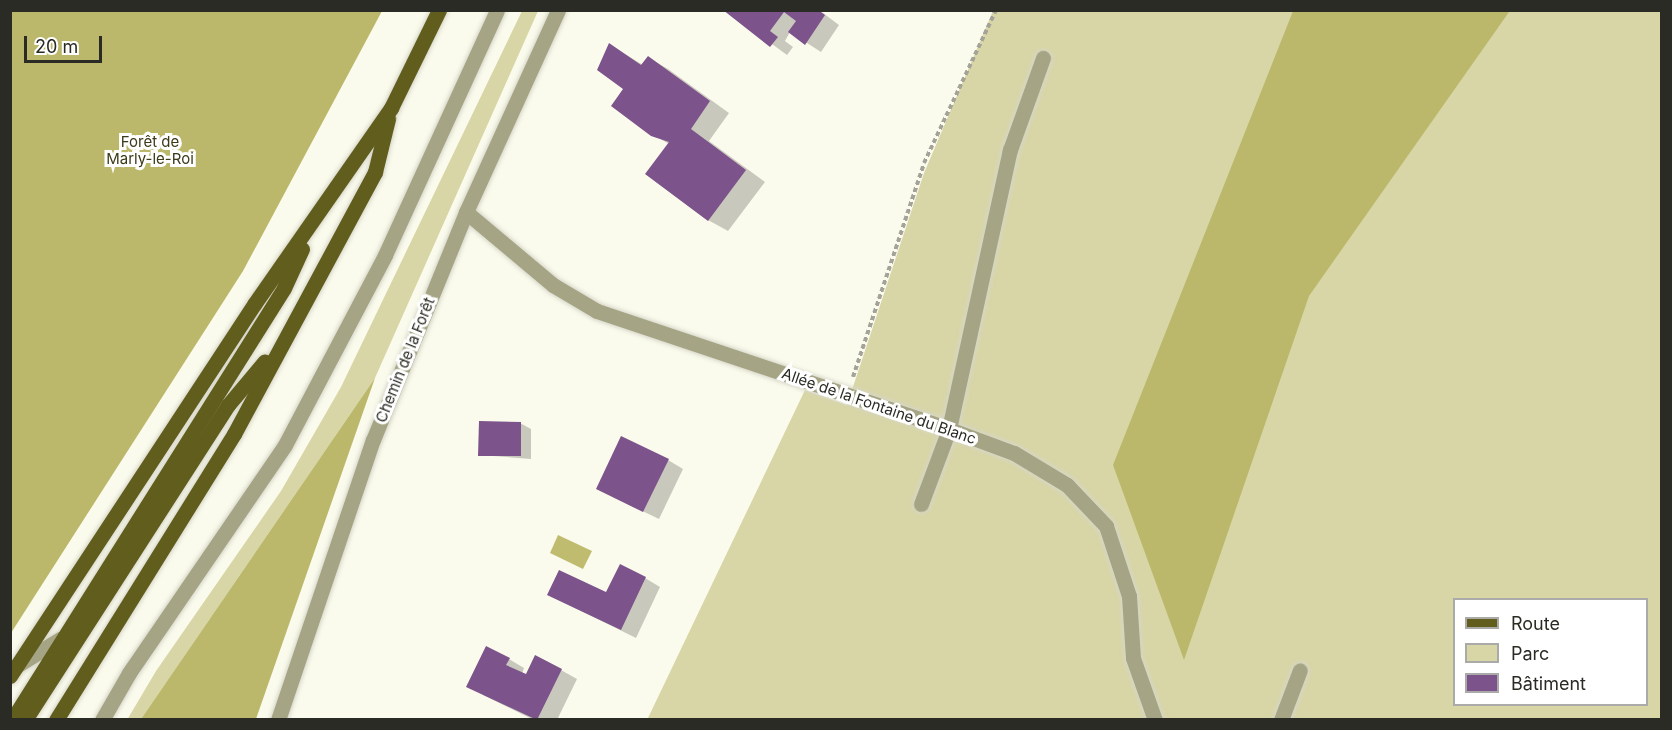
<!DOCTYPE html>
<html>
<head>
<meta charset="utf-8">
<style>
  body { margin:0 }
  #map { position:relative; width:1672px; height:730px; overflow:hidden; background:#fbfbed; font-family:Inter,sans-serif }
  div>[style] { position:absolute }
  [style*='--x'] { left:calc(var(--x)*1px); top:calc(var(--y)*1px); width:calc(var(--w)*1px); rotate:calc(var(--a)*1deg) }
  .green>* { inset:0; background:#d8d6a6 }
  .forest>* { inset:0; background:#bcb86b }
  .water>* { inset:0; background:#c0bc6f }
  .shadow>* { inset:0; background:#0003 }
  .building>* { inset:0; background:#7d538b }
  .path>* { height:4px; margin-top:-2px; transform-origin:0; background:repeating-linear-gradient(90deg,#a3a399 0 4.5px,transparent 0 7.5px) }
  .roads { filter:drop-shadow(0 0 2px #d6d6c9) drop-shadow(0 0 2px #d6d6c9) }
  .service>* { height:15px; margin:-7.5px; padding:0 7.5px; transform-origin:7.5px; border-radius:7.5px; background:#a5a484 }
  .minor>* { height:15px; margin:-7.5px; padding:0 7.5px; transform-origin:7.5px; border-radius:7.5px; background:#a5a484 }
  .primary>* { height:15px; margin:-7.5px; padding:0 7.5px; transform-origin:7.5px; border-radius:7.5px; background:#615d1d }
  span { translate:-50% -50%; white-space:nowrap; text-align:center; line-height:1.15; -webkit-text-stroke:6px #fff; paint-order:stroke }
  .park-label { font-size:15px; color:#3c3a19 }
  .street-label { font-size:15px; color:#2b2b25 }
  .frame { position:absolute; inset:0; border:12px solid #2b2b25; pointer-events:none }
  .legend { position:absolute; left:1453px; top:598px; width:195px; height:108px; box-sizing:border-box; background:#fff; border:2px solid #aaaaa8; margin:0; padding:8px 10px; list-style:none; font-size:18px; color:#2b2b25 }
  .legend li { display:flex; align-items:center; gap:12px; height:30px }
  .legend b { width:30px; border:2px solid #aaaaa8 }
  .scale { position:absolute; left:24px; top:36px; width:78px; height:27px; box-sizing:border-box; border:3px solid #2b2b25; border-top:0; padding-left:8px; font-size:18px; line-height:21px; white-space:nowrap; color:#2b2b25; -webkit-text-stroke:4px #fff; paint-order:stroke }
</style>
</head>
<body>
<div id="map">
  <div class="green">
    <i style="clip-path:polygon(522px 11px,538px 11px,375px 378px,141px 719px,127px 720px,156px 671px,281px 491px,341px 387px)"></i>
    <i style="clip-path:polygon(evenodd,993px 11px,1661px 11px,1661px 719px,647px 720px,805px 390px,847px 405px,924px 173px,993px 11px,1454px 600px,1646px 600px,1646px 704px,1454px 704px,1454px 600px)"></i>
  </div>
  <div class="forest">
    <i style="clip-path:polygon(11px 10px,382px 11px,243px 271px,11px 633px)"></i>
    <i style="clip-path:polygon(1505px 10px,1509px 12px,1309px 296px,1184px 660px,1113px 465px,1293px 11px)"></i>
    <i style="clip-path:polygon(375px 378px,256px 719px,141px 719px)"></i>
  </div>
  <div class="water">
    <i style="clip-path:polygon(558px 535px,592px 551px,583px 569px,550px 553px)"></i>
  </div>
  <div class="shadow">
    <i style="clip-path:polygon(725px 10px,819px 10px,839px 25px,821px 52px,790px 32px,785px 41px,793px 47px,787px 55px)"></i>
    <i style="clip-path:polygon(610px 45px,643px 65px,649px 58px,668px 69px,729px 113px,709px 141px,765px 182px,728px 231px,708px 220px,669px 144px,652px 134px,626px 89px)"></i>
    <i style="clip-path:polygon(520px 423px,531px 429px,531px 459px,480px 455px)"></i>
    <i style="clip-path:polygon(668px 460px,683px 469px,659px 519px,613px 497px)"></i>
    <i style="clip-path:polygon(645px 578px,660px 587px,636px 638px,549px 595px,607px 594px)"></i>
    <i style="clip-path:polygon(509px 659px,524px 668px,522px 674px,526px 676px,561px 670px,577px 679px,557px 720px,534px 720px,483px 695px)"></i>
  </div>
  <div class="building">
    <i style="clip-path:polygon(723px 10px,818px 10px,825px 15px,805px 45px,788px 32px,796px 21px,784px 12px,770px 31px,778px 37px,770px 47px)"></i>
    <i style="clip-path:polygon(609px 43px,641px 65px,648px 56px,710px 101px,691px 129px,746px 170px,708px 221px,645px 174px,669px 142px,651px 136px,611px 106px,623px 89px,597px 70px)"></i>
    <i style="clip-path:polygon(479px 421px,521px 422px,521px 456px,478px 456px)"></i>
    <i style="clip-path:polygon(621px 436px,669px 459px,643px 512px,596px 489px)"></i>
    <i style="clip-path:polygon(620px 564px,646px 577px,621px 630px,547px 595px,559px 570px,606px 592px)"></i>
    <i style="clip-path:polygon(486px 646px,510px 658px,506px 665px,526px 674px,535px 655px,562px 669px,537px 720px,466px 687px)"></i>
  </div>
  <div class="path">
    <i style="--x:853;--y:377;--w:225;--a:-71.6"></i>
    <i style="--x:924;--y:163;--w:169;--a:-64.8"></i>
  </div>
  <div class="roads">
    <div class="service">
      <i style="--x:921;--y:504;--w:80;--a:-69.5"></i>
      <i style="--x:949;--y:429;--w:286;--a:-77.7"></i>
      <i style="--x:1010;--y:150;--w:98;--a:-70.3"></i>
      <i style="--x:16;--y:666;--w:52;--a:-31.5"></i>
      <i style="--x:1281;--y:720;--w:53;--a:-69.2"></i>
    </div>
    <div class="minor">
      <i style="--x:466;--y:212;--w:114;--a:40"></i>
      <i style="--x:553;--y:285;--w:51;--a:30.6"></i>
      <i style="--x:597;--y:311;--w:371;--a:18.5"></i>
      <i style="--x:949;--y:429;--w:69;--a:20.3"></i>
      <i style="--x:1014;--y:453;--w:62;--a:31.1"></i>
      <i style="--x:1067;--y:485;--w:57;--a:46.4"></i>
      <i style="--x:1106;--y:526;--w:74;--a:71.8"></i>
      <i style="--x:1129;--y:596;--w:62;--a:86.3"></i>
      <i style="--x:1133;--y:658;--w:66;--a:70.5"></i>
      <i style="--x:102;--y:720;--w:54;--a:-60.1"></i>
      <i style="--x:129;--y:673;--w:276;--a:-55.6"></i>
      <i style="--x:285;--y:445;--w:215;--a:-62.2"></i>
      <i style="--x:385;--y:255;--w:269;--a:-65.4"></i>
      <i style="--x:278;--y:720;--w:296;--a:-71.3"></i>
      <i style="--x:373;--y:440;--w:246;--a:-67.8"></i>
      <i style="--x:466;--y:212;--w:222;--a:-65.5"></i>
    </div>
    <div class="primary">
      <i style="--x:10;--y:676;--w:446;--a:-56.7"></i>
      <i style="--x:255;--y:303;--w:238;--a:-55.1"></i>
      <i style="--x:391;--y:108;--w:109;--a:-63.9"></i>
      <i style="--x:12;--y:720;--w:510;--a:-57.8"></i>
      <i style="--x:284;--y:288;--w:43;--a:-65.2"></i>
      <i style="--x:25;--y:720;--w:375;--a:-57.2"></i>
      <i style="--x:228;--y:405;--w:57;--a:-49.9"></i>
      <i style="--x:56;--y:720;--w:337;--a:-58.1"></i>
      <i style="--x:234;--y:434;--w:298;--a:-61.7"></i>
      <i style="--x:375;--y:172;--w:55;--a:-76.2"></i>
    </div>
  </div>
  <div class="park-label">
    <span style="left:150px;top:150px">Forêt de<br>Marly-le-Roi</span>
  </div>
  <div class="street-label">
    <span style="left:405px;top:360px;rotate:-68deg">Chemin de la Forêt</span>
    <span style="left:879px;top:406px;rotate:19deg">Allée de la Fontaine du Blanc</span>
  </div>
  <div class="frame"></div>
  <ul class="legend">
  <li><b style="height:8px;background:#615d1d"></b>Route</li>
  <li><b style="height:16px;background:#d8d6a6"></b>Parc</li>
  <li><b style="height:16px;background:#7d538b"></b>Bâtiment</li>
  </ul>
  <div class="scale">20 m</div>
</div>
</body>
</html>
